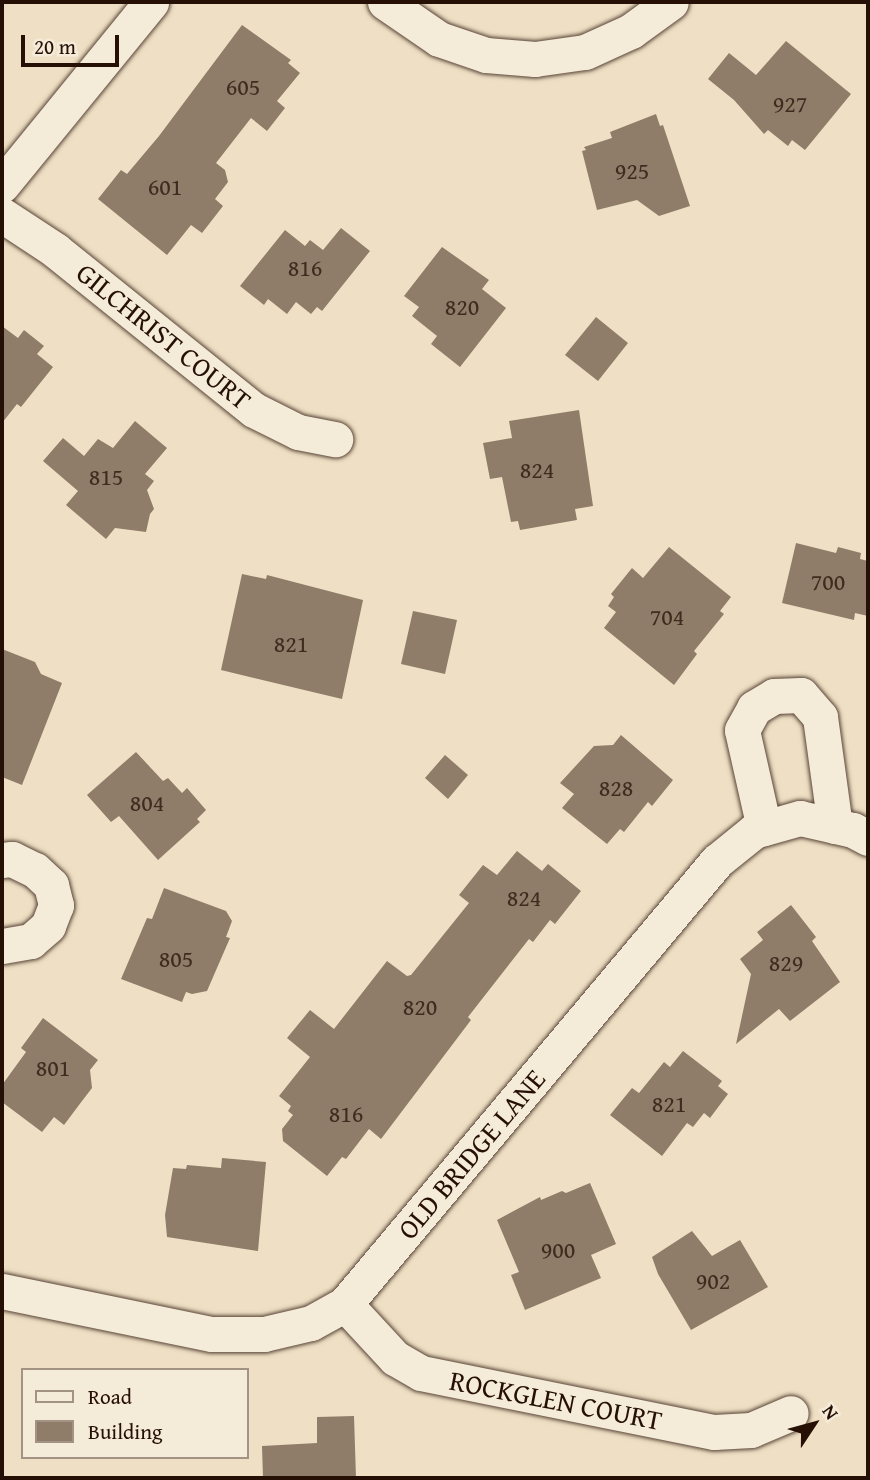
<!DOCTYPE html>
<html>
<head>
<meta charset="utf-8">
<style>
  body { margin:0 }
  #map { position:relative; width:870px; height:1480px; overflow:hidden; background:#efe0c5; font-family:"Gentium Book Plus",serif }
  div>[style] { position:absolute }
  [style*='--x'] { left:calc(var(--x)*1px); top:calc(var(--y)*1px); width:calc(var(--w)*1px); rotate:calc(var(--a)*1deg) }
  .building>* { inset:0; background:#8f7c69 }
  .roads { filter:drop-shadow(0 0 2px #584436) drop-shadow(0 0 2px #584436) }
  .minor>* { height:35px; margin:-17.5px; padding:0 17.5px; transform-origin:17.5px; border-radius:17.5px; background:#f5ebd9 }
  span { translate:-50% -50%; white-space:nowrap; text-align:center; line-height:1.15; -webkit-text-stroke:5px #f5ebd9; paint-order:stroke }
  .number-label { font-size:24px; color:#402b1f }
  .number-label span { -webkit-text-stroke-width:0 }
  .street-label { font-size:28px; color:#261006 }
  .frame { position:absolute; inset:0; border:4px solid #261006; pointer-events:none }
  .legend { position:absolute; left:21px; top:1368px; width:228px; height:91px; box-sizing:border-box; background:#f5ebd9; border:2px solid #a29385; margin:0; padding:9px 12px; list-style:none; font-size:21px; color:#261006 }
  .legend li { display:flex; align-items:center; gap:14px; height:35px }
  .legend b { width:35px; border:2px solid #a29385 }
  .north { position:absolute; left:779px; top:1389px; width:70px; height:70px; -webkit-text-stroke:5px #f5ebd9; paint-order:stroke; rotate:54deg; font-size:19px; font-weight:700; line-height:28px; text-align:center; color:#261006 }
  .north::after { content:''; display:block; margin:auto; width:24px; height:32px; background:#261006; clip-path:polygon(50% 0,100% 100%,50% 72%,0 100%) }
  .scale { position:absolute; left:21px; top:35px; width:98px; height:32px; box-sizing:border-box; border:4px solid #261006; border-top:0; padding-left:9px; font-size:21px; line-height:24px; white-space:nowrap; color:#261006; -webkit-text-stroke:5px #f5ebd9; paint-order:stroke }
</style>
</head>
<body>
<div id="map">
  <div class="building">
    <i style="clip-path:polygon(242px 25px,291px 60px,288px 63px,300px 73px,277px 101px,285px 108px,267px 131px,251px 118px,216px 163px,225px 170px,228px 182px,215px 199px,223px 206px,202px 233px,191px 225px,167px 255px,98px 199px,121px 170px,127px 174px,159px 136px)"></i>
    <i style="clip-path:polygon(786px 41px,851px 94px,805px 150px,792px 140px,788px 146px,768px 130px,764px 134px,734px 100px,708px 79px,729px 53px,756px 75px)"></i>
    <i style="clip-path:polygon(656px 114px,660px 126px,663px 125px,690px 206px,659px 216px,637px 200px,597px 210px,582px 151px,586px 150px,584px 147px,612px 138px,610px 132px)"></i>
    <i style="clip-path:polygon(341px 228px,370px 251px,322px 311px,317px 307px,311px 314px,296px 302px,287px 314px,268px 299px,264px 305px,240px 286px,285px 230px,305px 246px,310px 240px,323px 250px)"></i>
    <i style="clip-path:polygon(442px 247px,489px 280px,482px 289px,506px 308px,460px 367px,431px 344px,437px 336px,412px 316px,419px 307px,404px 296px)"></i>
    <i style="clip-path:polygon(596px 317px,628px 343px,598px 381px,565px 355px)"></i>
    <i style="clip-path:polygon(2px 326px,18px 338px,24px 330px,44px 346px,37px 354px,53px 367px,21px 407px,17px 404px,2px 423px)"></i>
    <i style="clip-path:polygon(579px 410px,593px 506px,575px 509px,577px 520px,520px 530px,518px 521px,511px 522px,502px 477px,490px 479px,483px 443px,512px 438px,509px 421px)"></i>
    <i style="clip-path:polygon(135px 421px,167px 448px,145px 474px,154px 481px,147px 490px,154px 509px,150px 514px,146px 532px,115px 528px,106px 539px,66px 505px,78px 491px,43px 461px,63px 438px,84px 456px,98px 439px,113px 448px)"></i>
    <i style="clip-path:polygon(796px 543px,836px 553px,838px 547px,861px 553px,860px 559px,868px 561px,868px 616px,855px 613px,854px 620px,782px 603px)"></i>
    <i style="clip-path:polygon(669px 547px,731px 597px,720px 611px,724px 614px,694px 651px,697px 654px,674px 685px,604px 628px,616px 612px,608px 606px,614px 597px,611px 594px,632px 568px,643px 578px)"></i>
    <i style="clip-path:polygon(242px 574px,266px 579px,267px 575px,363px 600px,342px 699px,221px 670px)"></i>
    <i style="clip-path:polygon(413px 611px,457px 620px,445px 674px,401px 664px)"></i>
    <i style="clip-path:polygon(2px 649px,35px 662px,41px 674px,62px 683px,22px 785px,2px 777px)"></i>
    <i style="clip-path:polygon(621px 735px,673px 780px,652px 806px,648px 802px,624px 832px,620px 829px,607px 844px,562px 808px,574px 794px,560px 783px,594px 746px,613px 745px)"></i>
    <i style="clip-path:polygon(136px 752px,163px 781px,168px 778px,182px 793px,187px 788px,206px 810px,197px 819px,200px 822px,158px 860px,119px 816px,111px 822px,87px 795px)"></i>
    <i style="clip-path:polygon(445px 755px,468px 775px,448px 799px,425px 778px)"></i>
    <i style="clip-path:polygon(517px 851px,542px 871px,548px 864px,581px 891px,555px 924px,550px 920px,533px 942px,529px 939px,468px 1017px,471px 1020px,381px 1139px,369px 1129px,346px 1159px,342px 1157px,327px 1176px,283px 1141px,282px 1129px,293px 1115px,288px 1111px,291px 1106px,279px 1096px,310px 1057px,287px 1038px,310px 1010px,334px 1029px,387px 961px,407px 976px,411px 975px,469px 903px,459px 895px,483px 865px,497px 875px)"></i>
    <i style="clip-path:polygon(164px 888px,226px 911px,232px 921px,226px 937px,230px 938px,207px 991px,192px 994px,186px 992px,182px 1002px,121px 979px,147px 918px,152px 919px)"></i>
    <i style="clip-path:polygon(791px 905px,816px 937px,812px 941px,840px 982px,790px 1021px,779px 1009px,736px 1044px,751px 974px,740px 959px,763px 940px,757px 932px)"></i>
    <i style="clip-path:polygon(43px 1018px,98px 1060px,90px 1070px,92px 1088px,82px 1101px,64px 1125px,54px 1117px,42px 1132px,2px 1102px,2px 1085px,26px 1052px,21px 1048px)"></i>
    <i style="clip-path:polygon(683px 1051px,722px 1081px,718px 1086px,728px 1094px,710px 1118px,704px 1113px,693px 1127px,687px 1123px,662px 1156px,610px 1115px,632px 1088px,639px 1093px,664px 1062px,670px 1067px)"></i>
    <i style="clip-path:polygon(222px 1158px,266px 1162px,258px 1251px,167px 1237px,165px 1215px,173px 1168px,186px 1169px,187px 1165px,221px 1168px)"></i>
    <i style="clip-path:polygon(590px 1183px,616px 1244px,591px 1255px,601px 1278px,525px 1310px,511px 1275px,519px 1272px,497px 1220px,540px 1197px,541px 1200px,562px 1191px,566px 1193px)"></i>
    <i style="clip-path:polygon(692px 1231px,712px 1256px,740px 1240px,768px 1287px,691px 1330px,658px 1274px,652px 1257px)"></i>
    <i style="clip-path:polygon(354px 1416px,356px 1478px,263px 1478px,262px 1446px,317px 1443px,317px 1417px)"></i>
  </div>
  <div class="roads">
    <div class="minor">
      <i style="--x:385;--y:2;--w:65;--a:34.4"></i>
      <i style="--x:439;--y:39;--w:50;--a:18.8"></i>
      <i style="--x:486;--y:55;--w:49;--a:4.7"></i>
      <i style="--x:535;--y:59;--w:50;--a:-8"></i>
      <i style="--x:585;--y:52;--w:51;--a:-24.5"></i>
      <i style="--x:631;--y:31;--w:49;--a:-35.9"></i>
      <i style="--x:2;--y:185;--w:236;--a:-50.8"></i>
      <i style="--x:2;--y:215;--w:64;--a:33.4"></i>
      <i style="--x:55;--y:250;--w:255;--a:38.8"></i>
      <i style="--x:254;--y:410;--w:49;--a:26.6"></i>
      <i style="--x:298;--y:432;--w:38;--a:11"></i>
      <i style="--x:764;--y:828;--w:100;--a:-102.7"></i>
      <i style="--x:742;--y:730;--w:25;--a:-61"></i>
      <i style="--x:754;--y:708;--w:23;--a:-31"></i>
      <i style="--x:774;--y:696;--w:27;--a:-2"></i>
      <i style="--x:801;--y:695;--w:29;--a:49"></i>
      <i style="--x:820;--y:717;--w:110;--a:82.2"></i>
      <i style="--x:2;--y:860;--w:10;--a:-6"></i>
      <i style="--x:12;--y:859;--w:25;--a:26"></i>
      <i style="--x:35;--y:870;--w:22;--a:43"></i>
      <i style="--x:51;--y:885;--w:21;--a:76"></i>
      <i style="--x:56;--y:905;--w:22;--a:111"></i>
      <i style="--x:48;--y:926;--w:23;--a:139"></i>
      <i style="--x:31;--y:941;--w:29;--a:170"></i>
      <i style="--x:2;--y:1291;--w:214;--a:11.6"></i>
      <i style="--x:212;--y:1334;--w:52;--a:0"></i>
      <i style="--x:264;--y:1334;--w:48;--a:-13.2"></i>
      <i style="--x:311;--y:1323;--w:39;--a:-29"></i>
      <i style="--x:345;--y:1304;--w:578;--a:-49.98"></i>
      <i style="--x:717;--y:861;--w:48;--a:-39"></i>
      <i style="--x:754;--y:831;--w:48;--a:-15.8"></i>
      <i style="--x:800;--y:818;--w:54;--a:12.8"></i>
      <i style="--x:853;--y:830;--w:17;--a:28"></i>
      <i style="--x:345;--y:1304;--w:74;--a:47.2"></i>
      <i style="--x:395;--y:1358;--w:30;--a:30"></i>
      <i style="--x:421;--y:1373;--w:299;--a:11.4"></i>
      <i style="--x:714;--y:1432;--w:37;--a:-3"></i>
      <i style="--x:751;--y:1430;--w:43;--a:-23"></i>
    </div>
  </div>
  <div class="number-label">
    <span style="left:243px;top:87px">605</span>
    <span style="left:790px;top:104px">927</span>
    <span style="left:632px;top:171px">925</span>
    <span style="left:165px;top:187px">601</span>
    <span style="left:305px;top:268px">816</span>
    <span style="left:462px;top:307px">820</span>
    <span style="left:537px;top:470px">824</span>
    <span style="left:106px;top:477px">815</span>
    <span style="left:828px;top:582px">700</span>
    <span style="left:667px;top:617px">704</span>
    <span style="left:291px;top:644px">821</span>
    <span style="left:616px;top:788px">828</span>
    <span style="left:147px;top:803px">804</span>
    <span style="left:524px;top:898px">824</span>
    <span style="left:176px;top:959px">805</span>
    <span style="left:786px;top:963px">829</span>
    <span style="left:420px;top:1007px">820</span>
    <span style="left:53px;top:1068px">801</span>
    <span style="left:669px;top:1104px">821</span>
    <span style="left:346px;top:1114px">816</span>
    <span style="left:558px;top:1250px">900</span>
    <span style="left:713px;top:1281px">902</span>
  </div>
  <div class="street-label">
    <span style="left:164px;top:336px;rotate:39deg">GILCHRIST COURT</span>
    <span style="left:471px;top:1154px;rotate:-50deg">OLD BRIDGE LANE</span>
    <span style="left:556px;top:1400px;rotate:11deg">ROCKGLEN COURT</span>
  </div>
  <div class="frame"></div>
  <ul class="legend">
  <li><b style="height:9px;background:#f5ebd9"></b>Road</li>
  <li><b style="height:19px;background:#8f7c69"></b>Building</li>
  </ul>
  <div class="north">N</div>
  <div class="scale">20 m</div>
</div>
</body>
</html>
